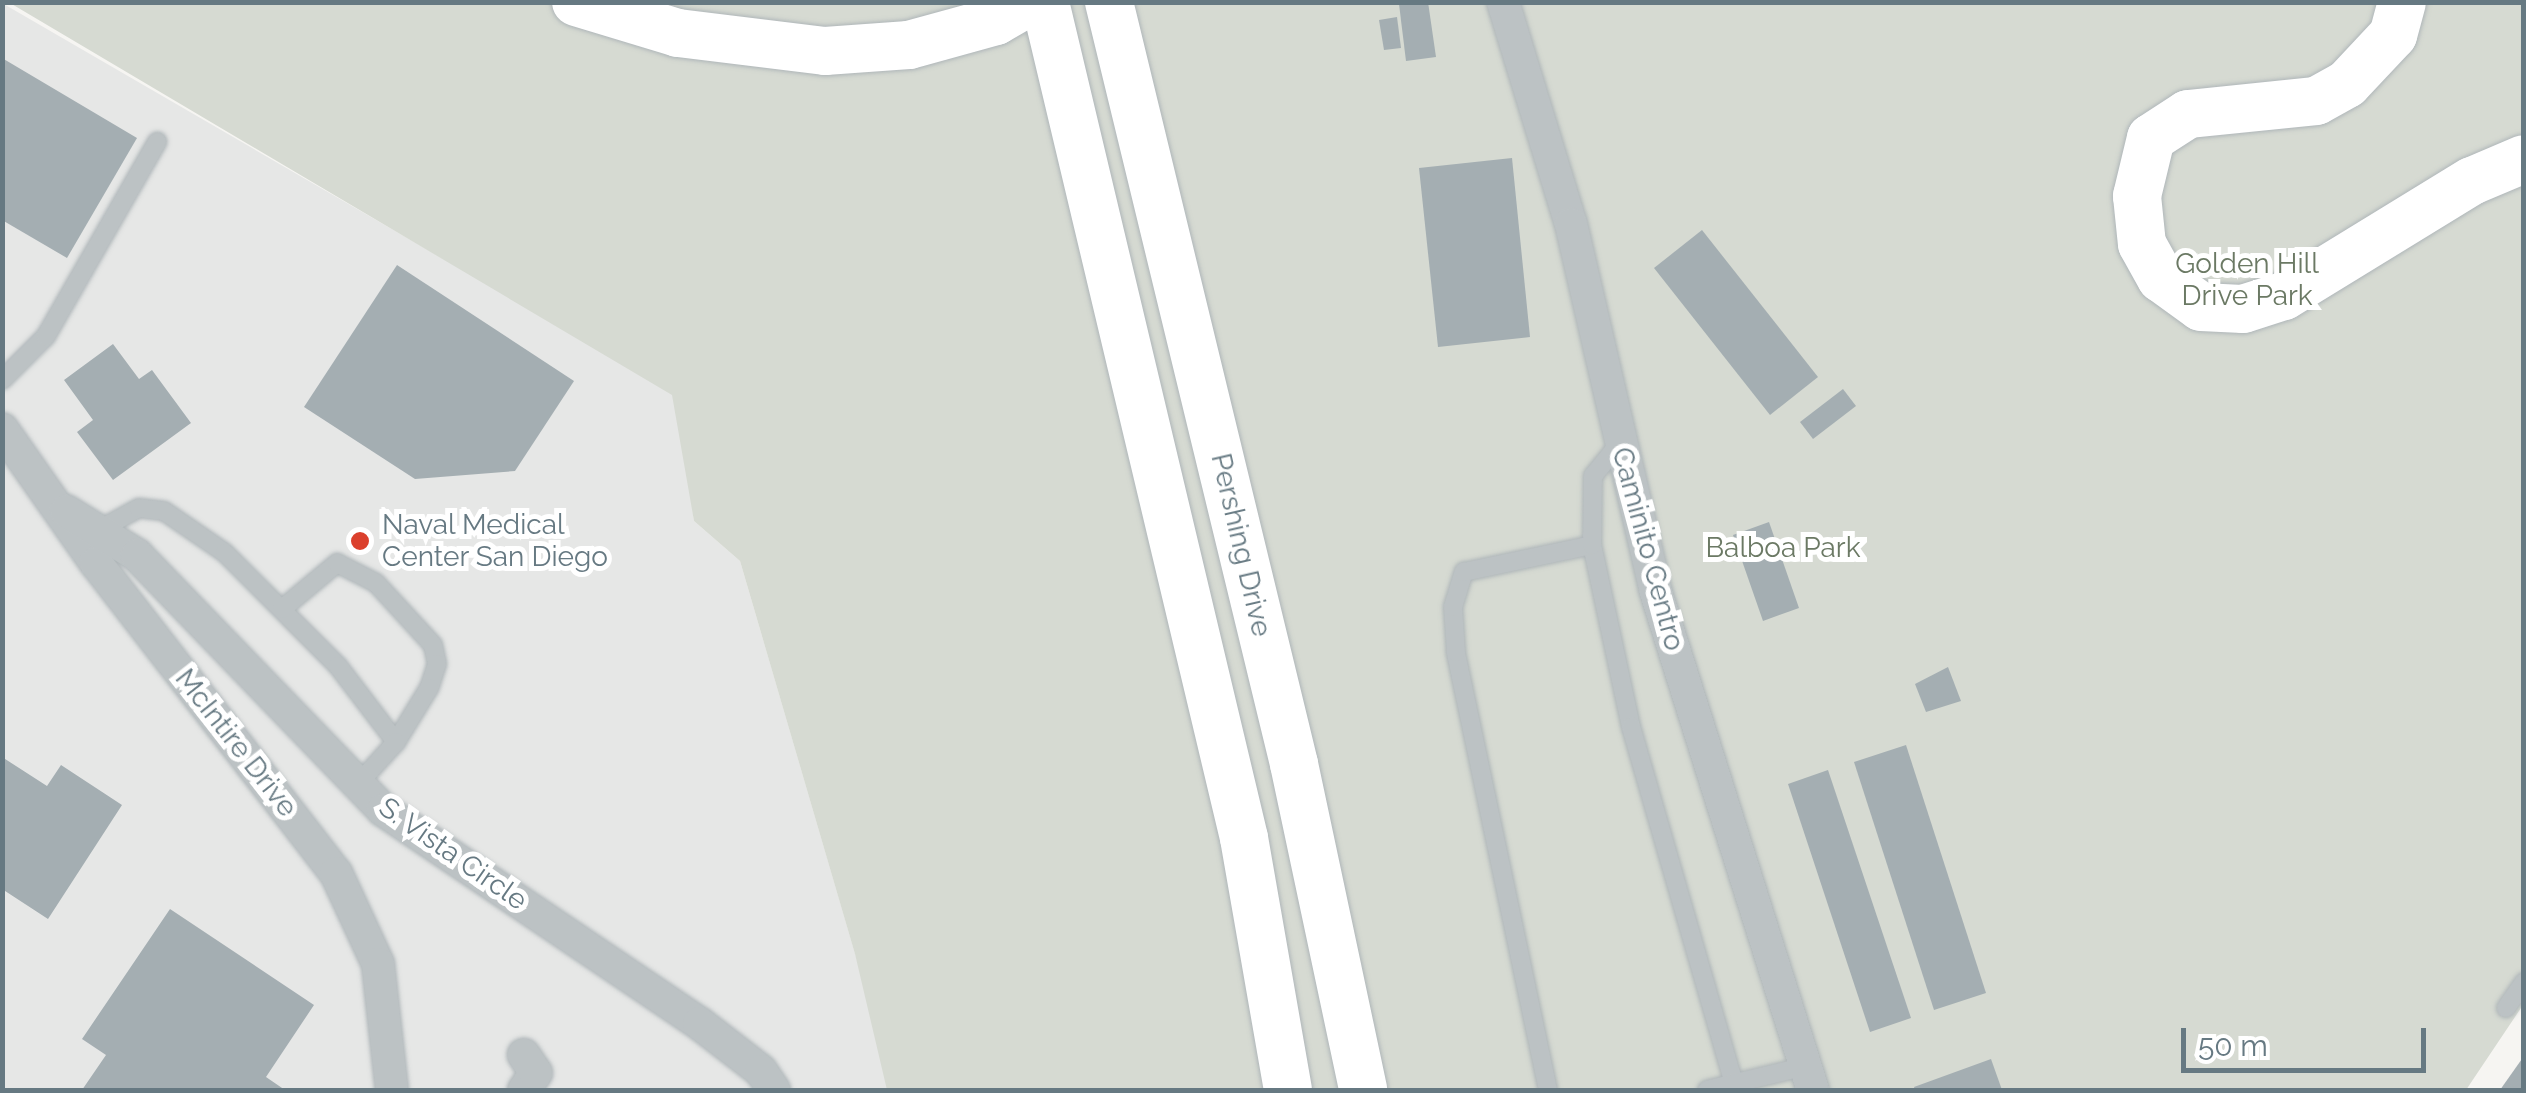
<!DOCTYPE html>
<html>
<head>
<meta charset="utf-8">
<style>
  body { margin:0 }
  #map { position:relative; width:2526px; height:1093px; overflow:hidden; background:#f6f5f2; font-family:Raleway,sans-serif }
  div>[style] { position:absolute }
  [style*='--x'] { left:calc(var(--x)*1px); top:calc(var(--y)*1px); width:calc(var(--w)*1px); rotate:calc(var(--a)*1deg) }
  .built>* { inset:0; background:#e6e7e6 }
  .green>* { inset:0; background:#d6dad2 }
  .building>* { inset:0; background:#a4aeb2 }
  .roads { filter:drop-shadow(0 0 2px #afb6b9) drop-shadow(0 0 2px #afb6b9) }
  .lane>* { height:18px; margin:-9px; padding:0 9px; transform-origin:9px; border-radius:9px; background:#bcc2c4 }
  .street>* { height:32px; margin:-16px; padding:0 16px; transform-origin:16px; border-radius:16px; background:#bcc2c4 }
  .secondary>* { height:48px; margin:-24px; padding:0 24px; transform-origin:24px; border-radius:24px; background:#fff }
  .dots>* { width:28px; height:28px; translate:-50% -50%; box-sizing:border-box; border:5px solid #fff; border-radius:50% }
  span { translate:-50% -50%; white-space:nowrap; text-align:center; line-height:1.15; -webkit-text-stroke:10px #fff; paint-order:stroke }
  .park-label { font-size:28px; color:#6b7964 }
  .poi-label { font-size:28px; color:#667982 }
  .left { translate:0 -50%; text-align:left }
  .street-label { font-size:28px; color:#667982 }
  .frame { position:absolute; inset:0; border:5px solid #667982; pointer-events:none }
  .scale { position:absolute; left:2181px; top:1028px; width:245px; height:45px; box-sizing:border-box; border:5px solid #667982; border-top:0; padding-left:12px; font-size:30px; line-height:35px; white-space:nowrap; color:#667982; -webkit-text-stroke:8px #fff; paint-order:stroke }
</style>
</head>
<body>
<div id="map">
  <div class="built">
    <i style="clip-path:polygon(2px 3px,678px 395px,694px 521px,740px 561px,895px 1090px,3px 1090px)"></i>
  </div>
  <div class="green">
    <i style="clip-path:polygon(10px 3px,2523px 3px,2523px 1005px,2466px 1090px,887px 1090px,855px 954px,740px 561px,694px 521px,672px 395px)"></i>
  </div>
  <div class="building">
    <i style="clip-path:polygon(1410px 2px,1428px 2px,1436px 57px,1406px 61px,1399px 4px)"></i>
    <i style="clip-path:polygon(1397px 17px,1401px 48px,1384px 50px,1379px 20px)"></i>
    <i style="clip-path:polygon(2px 58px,137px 138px,67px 258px,2px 220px)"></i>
    <i style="clip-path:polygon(1512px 158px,1530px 337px,1438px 347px,1419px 168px)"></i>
    <i style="clip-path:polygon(1702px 230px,1818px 377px,1770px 415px,1654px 268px)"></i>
    <i style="clip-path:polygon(397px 265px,574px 381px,515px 471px,415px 479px,304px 407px)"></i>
    <i style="clip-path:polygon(113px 344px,139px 379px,152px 370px,191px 423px,113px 480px,77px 432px,93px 420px,64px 380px)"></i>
    <i style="clip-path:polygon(1843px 389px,1856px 406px,1813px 439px,1800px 422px)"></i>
    <i style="clip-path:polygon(1769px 522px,1799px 608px,1763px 621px,1733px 535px)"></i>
    <i style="clip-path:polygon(1948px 667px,1961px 701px,1926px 712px,1915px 684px)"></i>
    <i style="clip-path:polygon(1906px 745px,1986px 993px,1934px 1010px,1854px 762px)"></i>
    <i style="clip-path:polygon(2px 757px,47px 786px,61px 765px,122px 805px,48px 919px,2px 889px)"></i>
    <i style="clip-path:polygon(1828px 770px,1911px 1018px,1870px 1032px,1788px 784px)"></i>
    <i style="clip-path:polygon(170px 909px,314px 1005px,266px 1077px,285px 1090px,82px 1090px,106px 1055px,82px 1039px)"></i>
    <i style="clip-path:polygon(2524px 1056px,2524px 1090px,2500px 1090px)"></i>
    <i style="clip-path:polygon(1991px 1059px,2002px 1090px,1915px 1090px,1914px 1087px)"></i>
  </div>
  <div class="roads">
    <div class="lane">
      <i style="--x:2;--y:380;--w:62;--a:-45"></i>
      <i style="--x:46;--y:336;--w:224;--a:-60.2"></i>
      <i style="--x:97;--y:531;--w:48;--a:-28.7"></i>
      <i style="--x:139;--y:508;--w:25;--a:7"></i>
      <i style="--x:164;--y:511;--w:74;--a:34.5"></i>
      <i style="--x:225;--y:553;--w:160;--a:45"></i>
      <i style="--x:338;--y:666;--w:96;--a:52.7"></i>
      <i style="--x:1592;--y:545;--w:186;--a:77.9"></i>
      <i style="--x:1631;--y:727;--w:372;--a:73.9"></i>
      <i style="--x:282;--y:609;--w:72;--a:-39.9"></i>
      <i style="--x:337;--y:563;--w:44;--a:27.1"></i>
      <i style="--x:376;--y:583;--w:84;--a:47.4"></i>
      <i style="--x:433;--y:645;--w:19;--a:78"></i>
      <i style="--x:437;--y:664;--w:25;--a:108"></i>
      <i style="--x:429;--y:688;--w:63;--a:121.4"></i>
      <i style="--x:396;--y:742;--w:55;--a:132.1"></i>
      <i style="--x:2506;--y:1008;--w:32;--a:-55"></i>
      <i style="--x:1548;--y:1090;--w:448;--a:-101.9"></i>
      <i style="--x:1456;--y:652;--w:45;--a:-93.8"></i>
      <i style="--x:1453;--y:607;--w:37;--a:-73"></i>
      <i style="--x:1464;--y:572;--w:131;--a:-11.9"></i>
      <i style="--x:1592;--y:545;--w:69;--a:-89.2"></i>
      <i style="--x:1593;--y:476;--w:41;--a:-50.9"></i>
      <i style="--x:1707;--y:1090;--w:102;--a:-13.6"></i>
    </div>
    <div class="street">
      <i style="--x:1503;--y:2;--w:232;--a:73"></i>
      <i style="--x:1571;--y:224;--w:375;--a:77"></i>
      <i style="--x:1655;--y:589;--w:525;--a:72.5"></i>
      <i style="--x:2;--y:429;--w:164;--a:55"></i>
      <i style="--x:96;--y:563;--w:392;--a:52.3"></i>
      <i style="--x:336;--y:873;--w:100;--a:65.2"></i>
      <i style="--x:378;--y:964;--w:127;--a:83.7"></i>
      <i style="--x:66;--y:511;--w:84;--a:31.8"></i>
      <i style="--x:137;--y:555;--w:354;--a:46"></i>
      <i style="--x:383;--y:810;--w:381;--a:34"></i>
      <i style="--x:699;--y:1023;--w:78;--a:37.7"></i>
      <i style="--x:761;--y:1071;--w:23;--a:56"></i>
      <i style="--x:524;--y:1090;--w:21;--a:-55"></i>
      <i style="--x:536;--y:1073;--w:22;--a:-124"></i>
    </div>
    <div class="secondary">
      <i style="--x:576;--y:2;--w:107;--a:16.9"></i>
      <i style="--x:678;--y:33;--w:148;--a:7"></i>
      <i style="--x:825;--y:51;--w:84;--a:-4.1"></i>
      <i style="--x:909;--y:45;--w:90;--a:-15.4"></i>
      <i style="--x:996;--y:21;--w:38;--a:-30"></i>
      <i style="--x:1045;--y:2;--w:859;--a:76.61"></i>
      <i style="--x:1244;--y:838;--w:256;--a:80.1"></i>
      <i style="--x:1109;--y:2;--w:784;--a:76.35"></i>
      <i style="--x:1294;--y:764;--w:333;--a:78"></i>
      <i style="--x:2402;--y:2;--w:34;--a:105"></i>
      <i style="--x:2393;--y:35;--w:67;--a:133.2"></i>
      <i style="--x:2347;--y:84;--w:35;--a:151"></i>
      <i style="--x:2316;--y:101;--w:129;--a:174.2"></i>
      <i style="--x:2188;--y:114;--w:44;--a:147"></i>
      <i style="--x:2151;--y:138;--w:60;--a:103.6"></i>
      <i style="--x:2137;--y:196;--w:48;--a:84.1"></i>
      <i style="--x:2142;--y:244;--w:39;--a:61"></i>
      <i style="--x:2161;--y:278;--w:49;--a:35.9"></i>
      <i style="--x:2201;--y:307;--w:42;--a:2.7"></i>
      <i style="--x:2243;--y:309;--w:43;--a:-17.6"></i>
      <i style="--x:2284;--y:296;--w:220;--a:-31.5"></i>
      <i style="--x:2472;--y:181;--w:56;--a:-22.9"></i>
    </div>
  </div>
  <div class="dots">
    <i style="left:360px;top:541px;background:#db402d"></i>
  </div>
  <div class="park-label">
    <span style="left:2247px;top:280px">Golden Hill<br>Drive Park</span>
    <span style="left:1783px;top:548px">Balboa Park</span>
  </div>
  <div class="poi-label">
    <span class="left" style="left:382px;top:541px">Naval Medical<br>Center San Diego</span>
  </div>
  <div class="street-label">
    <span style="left:1241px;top:545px;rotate:77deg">Pershing Drive</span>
    <span style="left:1648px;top:549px;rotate:75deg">Caminito Centro</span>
    <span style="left:236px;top:743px;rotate:52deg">McIntire Drive</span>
    <span style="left:453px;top:854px;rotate:35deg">S. Vista Circle</span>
  </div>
  <div class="frame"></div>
  <div class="scale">50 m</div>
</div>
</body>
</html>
